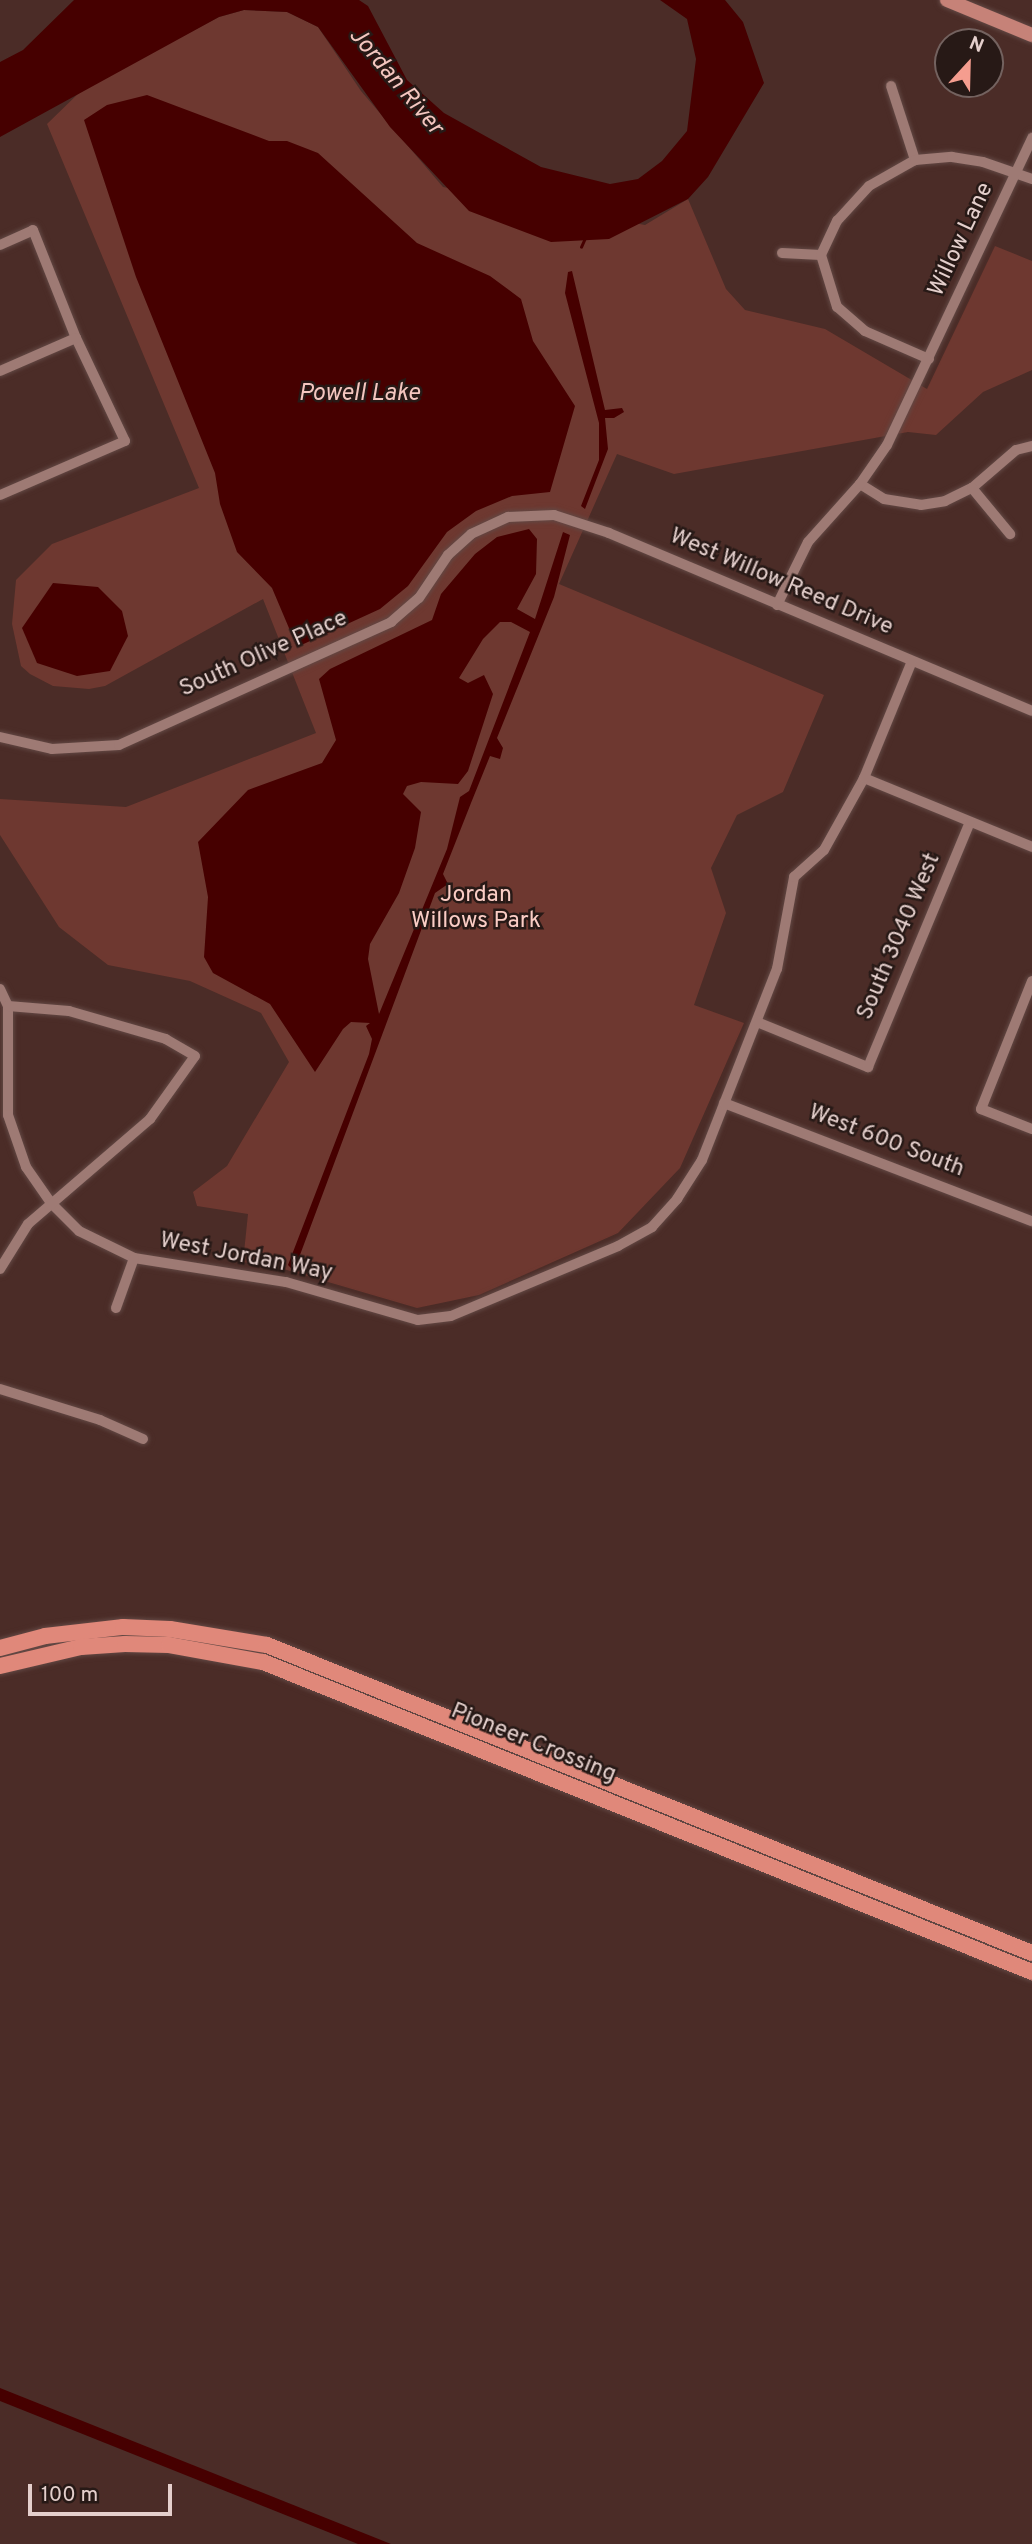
<!DOCTYPE html>
<html>
<head>
<meta charset="utf-8">
<style>
  body { margin:0 }
  #map { position:relative; width:1032px; height:2544px; overflow:hidden; background:#4b2c27; font-family:Overpass,sans-serif }
  div>[style] { position:absolute }
  [style*='--x'] { left:calc(var(--x)*1px); top:calc(var(--y)*1px); width:calc(var(--w)*1px); rotate:calc(var(--a)*1deg) }
  .green>* { inset:0; background:#6e3830 }
  .water>* { inset:0; background:#460000 }
  .stream>* { height:2.5px; margin:-1.25px; padding:0 1.25px; transform-origin:1.25px; border-radius:1.25px; background:#460000 }
  .roads { filter:drop-shadow(0 0 2px #624844) drop-shadow(0 0 2px #624844) }
  .minor>* { height:10px; margin:-5px; padding:0 5px; transform-origin:5px; border-radius:5px; background:#9e7a74 }
  .major>* { height:14px; margin:-7px; padding:0 7px; transform-origin:7px; border-radius:7px; background:#c68278 }
  .highway>* { height:16px; margin:-8px; padding:0 8px; transform-origin:8px; border-radius:8px; background:#e0887a }
  span { translate:-50% -50%; white-space:nowrap; text-align:center; line-height:1.15; -webkit-text-stroke:5px #271916; paint-order:stroke }
  .street-label { font-size:23px; color:#e4cfcc }
  .park-label { font-size:23px; color:#fbcdc5 }
  .water-label { font-size:24px; color:#f4c6bf; font-style:italic }
  .north { position:absolute; left:934px; top:28px; width:70px; height:70px; box-sizing:border-box; background:#271916; border:2px solid #73625f; border-radius:50%; rotate:22deg; font-size:19px; font-weight:700; line-height:28px; text-align:center; color:#e4cfcc }
  .north::after { content:''; display:block; margin:auto; width:24px; height:32px; background:#f59d8f; clip-path:polygon(50% 0,100% 100%,50% 72%,0 100%) }
  .scale { position:absolute; left:28px; top:2484px; width:144px; height:32px; box-sizing:border-box; border:4px solid #e4cfcc; border-top:0; padding-left:9px; font-size:21px; line-height:24px; white-space:nowrap; color:#e4cfcc; -webkit-text-stroke:5px #271916; paint-order:stroke }
</style>
</head>
<body>
<div id="map">
  <div class="green">
    <i style="clip-path:polygon(244px 10px,287px 12px,318px 27px,361px 91px,443px 187px,645px 225px,688px 199px,726px 289px,745px 310px,825px 329px,927px 389px,995px 246px,1032px 261px,1032px 370px,983px 392px,936px 435px,908px 432px,674px 474px,617px 454px,559px 584px,824px 695px,783px 792px,737px 815px,711px 868px,726px 913px,694px 1005px,744px 1023px,680px 1168px,618px 1233px,479px 1295px,417px 1308px,287px 1270px,243px 1262px,248px 1214px,197px 1206px,193px 1192px,227px 1166px,289px 1062px,261px 1013px,190px 981px,108px 965px,59px 927px,0 835px,0 799px,126px 807px,316px 733px,263px 599px,105px 686px,89px 689px,53px 686px,30px 674px,21px 666px,12px 624px,16px 580px,52px 544px,199px 488px,47px 124px,84px 88px,219px 17px)"></i>
  </div>
  <div class="water">
    <i style="clip-path:polygon(74px 0,359px 0,368px 6px,407px 80px,444px 113px,541px 167px,610px 184px,638px 179px,662px 161px,687px 131px,696px 59px,687px 19px,660px 0,725px 0,743px 22px,764px 83px,708px 177px,688px 199px,609px 239px,551px 242px,469px 211px,390px 127px,318px 27px,287px 12px,244px 10px,219px 17px,0 137px,0 62px,23px 50px)"></i>
    <i style="clip-path:polygon(147px 95px,269px 141px,287px 141px,318px 153px,417px 243px,490px 276px,521px 299px,533px 341px,575px 406px,550px 492px,512px 496px,476px 511px,447px 532px,408px 586px,380px 609px,297px 647px,272px 588px,237px 552px,220px 504px,215px 473px,136px 277px,84px 120px,107px 105px)"></i>
    <i style="clip-path:polygon(572px 271px,605px 410px,622px 408px,624px 412px,614px 418px,605px 418px,608px 449px,585px 509px,581px 506px,599px 460px,599px 423px,565px 293px,568px 272px)"></i>
    <i style="clip-path:polygon(evenodd,529px 529px,537px 539px,536px 574px,517px 609px,535px 619px,563px 532px,570px 535px,554px 597px,497px 738px,503px 748px,500px 759px,490px 756px,471px 803px,443px 874px,448px 884px,435px 893px,294px 1271px,288px 1265px,369px 1054px,372px 1039px,366px 1026px,370px 1023px,351px 1022px,343px 1029px,315px 1072px,270px 1004px,213px 973px,204px 957px,208px 897px,198px 842px,248px 790px,322px 763px,336px 740px,319px 679px,330px 669px,432px 620px,441px 594px,475px 554px,497px 537px,529px 529px,500px 622px,511px 622px,530px 632px,469px 791px,460px 797px,447px 849px,379px 1014px,368px 959px,370px 944px,399px 893px,415px 848px,421px 812px,403px 794px,407px 786px,421px 782px,458px 784px,468px 771px,493px 694px,484px 675px,468px 683px,459px 678px,483px 639px,500px 622px)"></i>
    <i style="clip-path:polygon(53px 583px,98px 587px,122px 611px,128px 636px,110px 671px,77px 676px,37px 663px,22px 628px)"></i>
    <i style="clip-path:polygon(0 2388px,391px 2544px,358px 2544px,0 2401px)"></i>
  </div>
  <div class="stream">
    <i style="--x:581;--y:247;--w:10;--a:-66"></i>
  </div>
  <div class="roads">
    <div class="minor">
      <i style="--x:891;--y:86;--w:78;--a:72"></i>
      <i style="--x:0;--y:245;--w:36;--a:-24"></i>
      <i style="--x:33;--y:230;--w:116;--a:68.3"></i>
      <i style="--x:76;--y:338;--w:114;--a:64.6"></i>
      <i style="--x:125;--y:441;--w:136;--a:156.6"></i>
      <i style="--x:782;--y:253;--w:39;--a:3"></i>
      <i style="--x:929;--y:359;--w:70;--a:-156.4"></i>
      <i style="--x:865;--y:331;--w:37;--a:-139"></i>
      <i style="--x:837;--y:307;--w:54;--a:-107.1"></i>
      <i style="--x:821;--y:255;--w:38;--a:-65"></i>
      <i style="--x:837;--y:221;--w:47;--a:-47.6"></i>
      <i style="--x:869;--y:186;--w:53;--a:-29.5"></i>
      <i style="--x:915;--y:160;--w:37;--a:-5"></i>
      <i style="--x:952;--y:157;--w:31;--a:9"></i>
      <i style="--x:983;--y:162;--w:52;--a:19.1"></i>
      <i style="--x:0;--y:371;--w:83;--a:-23.5"></i>
      <i style="--x:860;--y:484;--w:28;--a:32"></i>
      <i style="--x:884;--y:499;--w:37;--a:9"></i>
      <i style="--x:921;--y:505;--w:24;--a:-9"></i>
      <i style="--x:945;--y:501;--w:30;--a:-26"></i>
      <i style="--x:972;--y:488;--w:58;--a:-40.8"></i>
      <i style="--x:1016;--y:450;--w:16;--a:-14"></i>
      <i style="--x:972;--y:488;--w:60;--a:50.4"></i>
      <i style="--x:777;--y:605;--w:70;--a:-63.8"></i>
      <i style="--x:808;--y:542;--w:78;--a:-48.1"></i>
      <i style="--x:860;--y:484;--w:47;--a:-55.3"></i>
      <i style="--x:887;--y:445;--w:340;--a:-64.7"></i>
      <i style="--x:0;--y:737;--w:53;--a:13"></i>
      <i style="--x:52;--y:749;--w:67;--a:-3.4"></i>
      <i style="--x:119;--y:745;--w:299;--a:-24.3"></i>
      <i style="--x:391;--y:622;--w:37;--a:-41"></i>
      <i style="--x:419;--y:598;--w:52;--a:-56"></i>
      <i style="--x:448;--y:555;--w:31;--a:-42"></i>
      <i style="--x:471;--y:534;--w:41;--a:-24.7"></i>
      <i style="--x:508;--y:517;--w:46;--a:-2.5"></i>
      <i style="--x:554;--y:515;--w:58;--a:18.1"></i>
      <i style="--x:609;--y:533;--w:459;--a:22.8"></i>
      <i style="--x:864;--y:778;--w:182;--a:22.3"></i>
      <i style="--x:1032;--y:981;--w:138;--a:111.7"></i>
      <i style="--x:981;--y:1109;--w:55;--a:21.4"></i>
      <i style="--x:0;--y:989;--w:19;--a:65"></i>
      <i style="--x:8;--y:1006;--w:109;--a:90"></i>
      <i style="--x:8;--y:1115;--w:55;--a:70.9"></i>
      <i style="--x:26;--y:1167;--w:44;--a:55.2"></i>
      <i style="--x:51;--y:1203;--w:40;--a:45"></i>
      <i style="--x:79;--y:1231;--w:61;--a:26.1"></i>
      <i style="--x:134;--y:1258;--w:154;--a:9"></i>
      <i style="--x:286;--y:1282;--w:137;--a:16.1"></i>
      <i style="--x:418;--y:1320;--w:33;--a:-7"></i>
      <i style="--x:451;--y:1316;--w:181;--a:-22.7"></i>
      <i style="--x:618;--y:1246;--w:39;--a:-29"></i>
      <i style="--x:652;--y:1227;--w:38;--a:-48"></i>
      <i style="--x:677;--y:1199;--w:46;--a:-57.3"></i>
      <i style="--x:702;--y:1160;--w:205;--a:-68.6"></i>
      <i style="--x:777;--y:969;--w:94;--a:-79.5"></i>
      <i style="--x:794;--y:877;--w:40;--a:-42"></i>
      <i style="--x:824;--y:850;--w:82;--a:-60.9"></i>
      <i style="--x:864;--y:778;--w:126;--a:-67.7"></i>
      <i style="--x:757;--y:1022;--w:120;--a:22.1"></i>
      <i style="--x:868;--y:1067;--w:265;--a:-67.4"></i>
      <i style="--x:724;--y:1103;--w:330;--a:21"></i>
      <i style="--x:0;--y:1269;--w:53;--a:-58.1"></i>
      <i style="--x:28;--y:1224;--w:161;--a:-40.7"></i>
      <i style="--x:150;--y:1119;--w:77;--a:-54.5"></i>
      <i style="--x:195;--y:1056;--w:34;--a:-150"></i>
      <i style="--x:166;--y:1039;--w:101;--a:-163.9"></i>
      <i style="--x:69;--y:1011;--w:61;--a:-175.3"></i>
      <i style="--x:116;--y:1308;--w:53;--a:-70.2"></i>
      <i style="--x:0;--y:1389;--w:105;--a:17.2"></i>
      <i style="--x:100;--y:1420;--w:47;--a:23.8"></i>
    </div>
    <div class="major">
      <i style="--x:947;--y:0;--w:92;--a:22.4"></i>
    </div>
    <div class="highway">
      <i style="--x:0;--y:1648;--w:47;--a:-14.9"></i>
      <i style="--x:45;--y:1636;--w:79;--a:-6.6"></i>
      <i style="--x:123;--y:1627;--w:47;--a:2.4"></i>
      <i style="--x:170;--y:1629;--w:98;--a:9.4"></i>
      <i style="--x:267;--y:1645;--w:825;--a:21.93"></i>
      <i style="--x:0;--y:1666;--w:83;--a:-13.2"></i>
      <i style="--x:81;--y:1647;--w:44;--a:-3.9"></i>
      <i style="--x:125;--y:1644;--w:44;--a:1.3"></i>
      <i style="--x:169;--y:1645;--w:96;--a:10.3"></i>
      <i style="--x:263;--y:1662;--w:829;--a:21.96"></i>
    </div>
  </div>
  <div class="street-label">
    <span style="left:962px;top:240px;rotate:-65deg">Willow Lane</span>
    <span style="left:781px;top:583px;rotate:23deg">West Willow Reed Drive</span>
    <span style="left:264px;top:655px;rotate:-24deg">South Olive Place</span>
    <span style="left:900px;top:937px;rotate:-67deg">South 3040 West</span>
    <span style="left:886px;top:1142px;rotate:21deg">West 600 South</span>
    <span style="left:246px;top:1258px;rotate:11deg">West Jordan Way</span>
    <span style="left:533px;top:1744px;rotate:22deg">Pioneer Crossing</span>
  </div>
  <div class="park-label">
    <span style="left:476px;top:909px">Jordan<br>Willows Park</span>
  </div>
  <div class="water-label">
    <span style="left:395px;top:82px;rotate:50deg">Jordan River</span>
    <span style="left:359px;top:395px">Powell Lake</span>
  </div>
  <div class="north">N</div>
  <div class="scale">100 m</div>
</div>
</body>
</html>
